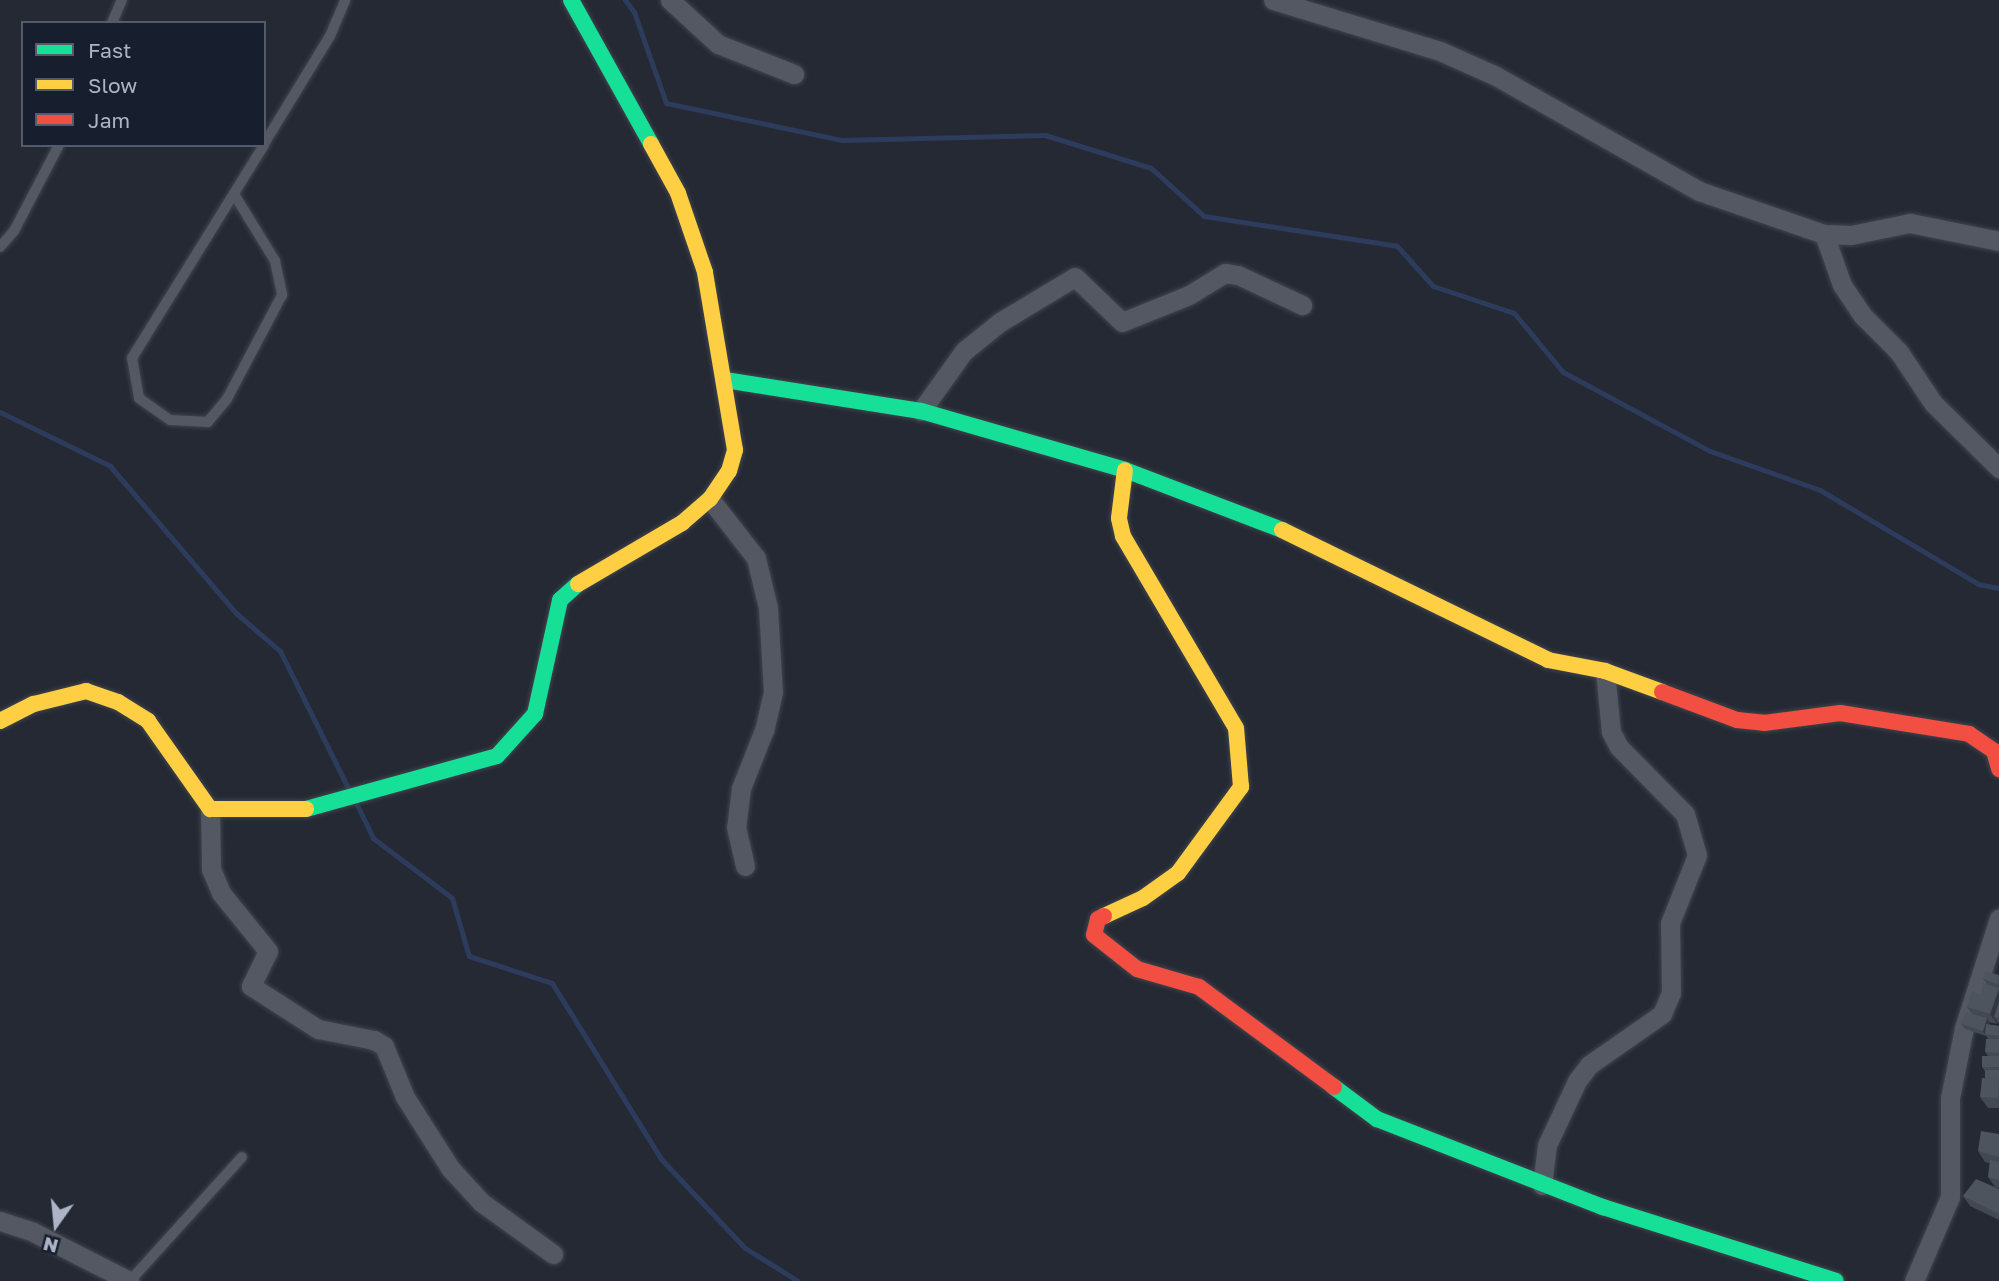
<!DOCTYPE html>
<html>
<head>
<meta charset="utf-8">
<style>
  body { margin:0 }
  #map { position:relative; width:1999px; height:1281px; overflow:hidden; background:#242933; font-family:"Golos Text",sans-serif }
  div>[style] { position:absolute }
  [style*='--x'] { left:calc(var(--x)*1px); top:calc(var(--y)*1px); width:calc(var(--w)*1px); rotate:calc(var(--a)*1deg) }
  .stream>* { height:5px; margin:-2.5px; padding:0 2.5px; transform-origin:2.5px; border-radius:2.5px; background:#2d3c5c }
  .roads { filter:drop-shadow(0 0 2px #40444c) drop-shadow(0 0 2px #40444c) }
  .lane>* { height:10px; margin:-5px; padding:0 5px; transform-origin:5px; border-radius:5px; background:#545862 }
  .street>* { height:19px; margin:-9.5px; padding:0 9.5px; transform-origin:9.5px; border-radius:9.5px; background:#545862 }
  .fast>* { height:16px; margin:-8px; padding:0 8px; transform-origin:8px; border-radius:8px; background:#16e098 }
  .slow>* { height:16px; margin:-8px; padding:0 8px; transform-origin:8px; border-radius:8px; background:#ffcf43 }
  .jam>* { height:16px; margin:-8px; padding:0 8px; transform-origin:8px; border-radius:8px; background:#f24e42 }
  .wall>* { inset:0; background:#434852 }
  .shaded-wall>* { inset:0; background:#323740 }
  .building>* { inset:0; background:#4e545e }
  span { translate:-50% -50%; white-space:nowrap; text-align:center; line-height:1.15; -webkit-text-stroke:7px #171f2e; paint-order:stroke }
  .legend { position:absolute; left:21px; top:21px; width:245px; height:126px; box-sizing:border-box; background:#171f2e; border:2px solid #535b6b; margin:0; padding:9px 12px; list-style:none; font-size:21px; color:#acb4c6 }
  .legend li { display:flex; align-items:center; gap:14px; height:35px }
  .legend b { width:35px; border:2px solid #535b6b }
  .north { position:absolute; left:21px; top:1190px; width:70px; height:70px; -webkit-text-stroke:5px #171f2e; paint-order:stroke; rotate:195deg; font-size:19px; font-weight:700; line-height:28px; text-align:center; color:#acb4c6 }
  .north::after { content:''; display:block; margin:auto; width:24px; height:32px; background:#acb4c6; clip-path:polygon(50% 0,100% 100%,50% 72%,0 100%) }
</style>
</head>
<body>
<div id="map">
  <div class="stream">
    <i style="--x:625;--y:0;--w:15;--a:53"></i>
    <i style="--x:634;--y:12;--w:96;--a:70.6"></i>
    <i style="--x:666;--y:103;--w:180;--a:11.9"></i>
    <i style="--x:842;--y:140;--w:203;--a:-1.4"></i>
    <i style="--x:1045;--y:135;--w:111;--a:17.3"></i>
    <i style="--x:1151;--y:168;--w:72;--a:42.2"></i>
    <i style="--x:1204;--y:216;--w:195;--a:8.8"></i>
    <i style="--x:1397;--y:246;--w:54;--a:48"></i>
    <i style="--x:1433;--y:286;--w:85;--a:18.4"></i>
    <i style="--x:1514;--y:313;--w:77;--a:50.3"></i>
    <i style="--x:1563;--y:372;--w:167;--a:28.3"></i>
    <i style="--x:1710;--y:451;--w:117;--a:19.5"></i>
    <i style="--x:1820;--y:490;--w:184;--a:30.7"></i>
    <i style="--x:1978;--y:584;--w:21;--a:11"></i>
    <i style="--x:0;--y:412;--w:123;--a:26.1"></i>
    <i style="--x:110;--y:466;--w:195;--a:49.4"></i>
    <i style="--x:237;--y:614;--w:57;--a:40.7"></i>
    <i style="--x:280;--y:651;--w:155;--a:63.6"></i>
    <i style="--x:357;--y:805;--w:37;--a:64"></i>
    <i style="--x:373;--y:838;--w:99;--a:37.2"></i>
    <i style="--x:452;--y:898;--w:60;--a:73.7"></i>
    <i style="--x:469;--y:956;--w:87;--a:18"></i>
    <i style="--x:552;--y:983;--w:207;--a:58.2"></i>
    <i style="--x:661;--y:1159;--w:122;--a:46.7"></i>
    <i style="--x:745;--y:1248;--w:62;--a:31.9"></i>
  </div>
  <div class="roads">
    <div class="lane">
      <i style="--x:112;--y:23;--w:25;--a:-67"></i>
      <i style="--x:264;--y:144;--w:127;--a:-58.6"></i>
      <i style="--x:330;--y:36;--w:39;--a:-67"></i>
      <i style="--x:234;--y:194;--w:79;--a:58.5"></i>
      <i style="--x:275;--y:261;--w:35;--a:78"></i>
      <i style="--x:282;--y:295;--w:118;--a:117.9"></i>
      <i style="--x:227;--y:399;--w:30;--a:130"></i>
      <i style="--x:208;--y:422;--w:38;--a:-177"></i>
      <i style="--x:170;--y:420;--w:38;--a:-145"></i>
      <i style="--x:139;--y:398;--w:41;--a:-99.9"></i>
      <i style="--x:132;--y:358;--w:251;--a:-58.2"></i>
      <i style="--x:0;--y:247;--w:21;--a:-49"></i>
      <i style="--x:14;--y:231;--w:97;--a:-62.4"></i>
      <i style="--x:130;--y:1281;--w:167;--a:-47.9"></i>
    </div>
    <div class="street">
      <i style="--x:670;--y:0;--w:65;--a:42.5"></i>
      <i style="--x:718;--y:44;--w:82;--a:21.5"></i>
      <i style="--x:1273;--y:0;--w:175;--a:17"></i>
      <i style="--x:1440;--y:51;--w:59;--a:24"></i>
      <i style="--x:1494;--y:75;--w:236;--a:29.5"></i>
      <i style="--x:1699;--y:191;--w:132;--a:19"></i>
      <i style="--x:1824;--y:234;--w:54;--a:70.6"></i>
      <i style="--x:1842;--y:285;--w:37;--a:56"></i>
      <i style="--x:1863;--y:316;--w:51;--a:45"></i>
      <i style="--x:1899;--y:352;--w:61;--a:56.3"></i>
      <i style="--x:1933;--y:403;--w:93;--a:44.6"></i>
      <i style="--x:1824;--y:234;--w:27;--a:2"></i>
      <i style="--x:1851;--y:235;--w:60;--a:-11.5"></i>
      <i style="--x:1910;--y:223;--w:91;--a:11.4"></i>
      <i style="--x:921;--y:411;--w:74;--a:-54.4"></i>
      <i style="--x:964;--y:351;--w:46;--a:-38.9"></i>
      <i style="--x:1000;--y:322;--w:87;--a:-31"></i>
      <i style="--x:1075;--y:277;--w:65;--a:43.8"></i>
      <i style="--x:1122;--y:322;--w:72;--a:-21.9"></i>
      <i style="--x:1189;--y:295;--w:42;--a:-31.4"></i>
      <i style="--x:1225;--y:273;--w:13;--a:9"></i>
      <i style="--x:1238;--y:275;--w:71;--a:25.1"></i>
      <i style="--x:710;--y:499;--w:75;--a:52.1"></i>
      <i style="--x:756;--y:558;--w:51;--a:76.5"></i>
      <i style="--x:768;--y:608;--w:84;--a:86.6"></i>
      <i style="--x:773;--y:692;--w:39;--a:103"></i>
      <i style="--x:764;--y:730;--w:62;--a:111.6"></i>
      <i style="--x:741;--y:788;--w:39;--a:97"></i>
      <i style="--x:736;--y:827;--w:40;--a:77"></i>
      <i style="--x:210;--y:809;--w:60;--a:89"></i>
      <i style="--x:211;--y:869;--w:26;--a:67"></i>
      <i style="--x:221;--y:893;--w:75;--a:51"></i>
      <i style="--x:268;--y:951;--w:39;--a:116"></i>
      <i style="--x:251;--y:986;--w:80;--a:32.7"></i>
      <i style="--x:318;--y:1029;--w:57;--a:11.1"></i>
      <i style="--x:374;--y:1040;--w:12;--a:31"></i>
      <i style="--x:384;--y:1046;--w:55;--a:67.6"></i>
      <i style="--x:405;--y:1097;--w:84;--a:57.6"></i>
      <i style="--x:450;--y:1168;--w:46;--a:47.6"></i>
      <i style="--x:481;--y:1202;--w:89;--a:35.8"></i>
      <i style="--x:1542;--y:1185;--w:40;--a:-82.9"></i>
      <i style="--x:1547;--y:1145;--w:71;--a:-64.9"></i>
      <i style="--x:1577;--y:1081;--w:20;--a:-53"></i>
      <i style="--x:1589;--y:1065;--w:89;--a:-34.9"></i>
      <i style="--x:1662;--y:1014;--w:23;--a:-67"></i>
      <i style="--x:1671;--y:993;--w:70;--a:-90.8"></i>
      <i style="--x:1670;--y:923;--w:73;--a:-68.3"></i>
      <i style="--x:1697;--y:855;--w:43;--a:-106.3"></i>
      <i style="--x:1685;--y:814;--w:94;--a:-134.6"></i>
      <i style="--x:1619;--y:747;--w:17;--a:-118"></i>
      <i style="--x:1611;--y:732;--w:61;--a:-95.6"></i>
      <i style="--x:0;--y:1221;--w:35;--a:18"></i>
      <i style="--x:33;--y:1232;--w:108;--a:27"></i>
      <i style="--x:1914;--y:1281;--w:91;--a:-66.8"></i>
      <i style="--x:1950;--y:1197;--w:99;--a:-90"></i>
      <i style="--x:1950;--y:1098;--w:71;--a:-78.7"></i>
      <i style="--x:1964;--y:1028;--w:115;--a:-72.3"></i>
    </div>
    <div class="fast">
      <i style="--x:571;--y:0;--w:165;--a:60.9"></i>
      <i style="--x:725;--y:380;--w:198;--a:9"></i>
      <i style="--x:921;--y:411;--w:212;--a:16.1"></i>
      <i style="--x:1125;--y:470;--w:168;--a:20.9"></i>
      <i style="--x:306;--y:809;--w:198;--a:-15.5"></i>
      <i style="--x:497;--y:756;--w:57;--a:-47.9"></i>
      <i style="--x:535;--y:714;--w:117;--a:-77.6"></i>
      <i style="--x:560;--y:600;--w:24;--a:-42"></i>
      <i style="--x:1334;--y:1087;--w:54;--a:36.7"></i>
      <i style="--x:1377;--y:1119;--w:243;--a:21.3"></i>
      <i style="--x:1603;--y:1207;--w:244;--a:17.6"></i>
    </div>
    <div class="slow">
      <i style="--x:1282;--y:530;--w:296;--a:26"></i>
      <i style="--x:1548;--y:660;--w:58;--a:10.9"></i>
      <i style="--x:1605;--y:671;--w:61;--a:20.2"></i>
      <i style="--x:578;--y:584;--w:121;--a:-30.4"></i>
      <i style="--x:682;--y:523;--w:37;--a:-41"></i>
      <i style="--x:710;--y:499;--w:34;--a:-56"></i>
      <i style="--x:729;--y:471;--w:22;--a:-74"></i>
      <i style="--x:735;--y:450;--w:181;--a:-99.6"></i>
      <i style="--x:705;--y:272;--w:83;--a:-108.9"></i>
      <i style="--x:678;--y:193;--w:56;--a:-118.9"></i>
      <i style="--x:0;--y:721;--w:38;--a:-27"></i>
      <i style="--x:34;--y:704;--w:54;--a:-14"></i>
      <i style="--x:86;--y:691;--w:34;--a:19"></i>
      <i style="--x:118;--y:702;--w:36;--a:32"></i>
      <i style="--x:148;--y:721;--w:108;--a:54.8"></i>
      <i style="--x:210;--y:809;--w:96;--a:0"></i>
      <i style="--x:1104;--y:916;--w:43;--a:-24.8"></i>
      <i style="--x:1143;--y:898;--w:43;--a:-35.5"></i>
      <i style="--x:1178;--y:873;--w:107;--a:-53.8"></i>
      <i style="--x:1241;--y:787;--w:59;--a:-94.8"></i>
      <i style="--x:1236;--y:728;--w:223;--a:-120.5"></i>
      <i style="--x:1123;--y:536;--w:18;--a:-103"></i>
      <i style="--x:1119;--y:518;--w:48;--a:-82.9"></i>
    </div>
    <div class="jam">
      <i style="--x:1662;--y:692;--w:80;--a:20.5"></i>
      <i style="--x:1737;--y:720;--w:27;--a:6"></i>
      <i style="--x:1764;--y:723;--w:77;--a:-7.5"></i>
      <i style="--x:1840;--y:713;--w:131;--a:9.2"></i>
      <i style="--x:1969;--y:734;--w:30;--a:34"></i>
      <i style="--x:1994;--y:751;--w:19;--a:74"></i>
      <i style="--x:1104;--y:916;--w:7;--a:153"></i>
      <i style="--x:1098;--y:919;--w:16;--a:104"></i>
      <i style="--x:1094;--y:935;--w:55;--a:38.3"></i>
      <i style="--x:1137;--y:969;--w:65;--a:16.2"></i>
      <i style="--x:1199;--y:987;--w:168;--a:36.5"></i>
    </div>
  </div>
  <div class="wall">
    <i style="clip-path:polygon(1999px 975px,1999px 1024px,1998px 1022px,1997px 1024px,1989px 1022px,1990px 1025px,1999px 1026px,1999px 1108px,1988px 1108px,1980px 1097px,1985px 1078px,1985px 1071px,1982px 1067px,1988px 1056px,1985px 1052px,1988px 1039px,1986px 1036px,1965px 1029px,1961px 1024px,1972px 1014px,1967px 1007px,1981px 994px,1987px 984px,1983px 979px)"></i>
    <i style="clip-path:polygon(1999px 1134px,1999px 1188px,1995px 1187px,1988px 1177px,1990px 1163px,1985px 1162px,1978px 1151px)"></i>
    <i style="clip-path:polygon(1999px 1189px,1999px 1220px,1970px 1206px,1963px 1196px)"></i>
  </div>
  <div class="shaded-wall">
    <i style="clip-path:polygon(1999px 989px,1999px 1018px,1994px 1017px,1998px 1022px,1997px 1024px,1990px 1014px)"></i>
    <i style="clip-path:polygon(1987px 1018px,1990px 1024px,1987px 1034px,1985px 1034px,1983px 1031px)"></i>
  </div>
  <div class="building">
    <i style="clip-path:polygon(1985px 971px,1999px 975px,1998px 984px,1983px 979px)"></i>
    <i style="clip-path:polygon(1983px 983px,1999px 988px,1990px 1014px,1967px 1007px,1972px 991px,1981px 994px)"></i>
    <i style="clip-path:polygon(1999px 1002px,1999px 1018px,1994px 1017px)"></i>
    <i style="clip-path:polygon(1965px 1012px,1987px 1018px,1983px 1031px,1961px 1024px)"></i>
    <i style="clip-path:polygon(1986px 1024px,1999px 1026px,1999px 1036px,1985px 1034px)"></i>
    <i style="clip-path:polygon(1986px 1039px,1999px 1039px,1999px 1053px,1985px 1052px)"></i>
    <i style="clip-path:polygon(1982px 1056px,1999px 1056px,1999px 1067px,1982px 1067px)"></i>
    <i style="clip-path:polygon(1985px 1070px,1999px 1070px,1999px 1079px,1985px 1078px)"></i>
    <i style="clip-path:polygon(1982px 1078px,1999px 1079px,1998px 1098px,1980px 1097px)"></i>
    <i style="clip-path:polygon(1981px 1131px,1999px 1134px,1999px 1157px,1978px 1151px)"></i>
    <i style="clip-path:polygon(1990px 1160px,1999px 1162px,1999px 1180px,1988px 1177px)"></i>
    <i style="clip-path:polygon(1976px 1179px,1999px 1189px,1999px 1214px,1963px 1196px)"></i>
  </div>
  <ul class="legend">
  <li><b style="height:9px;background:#16e098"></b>Fast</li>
  <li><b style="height:9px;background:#ffcf43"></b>Slow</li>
  <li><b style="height:9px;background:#f24e42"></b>Jam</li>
  </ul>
  <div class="north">N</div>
</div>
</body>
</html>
